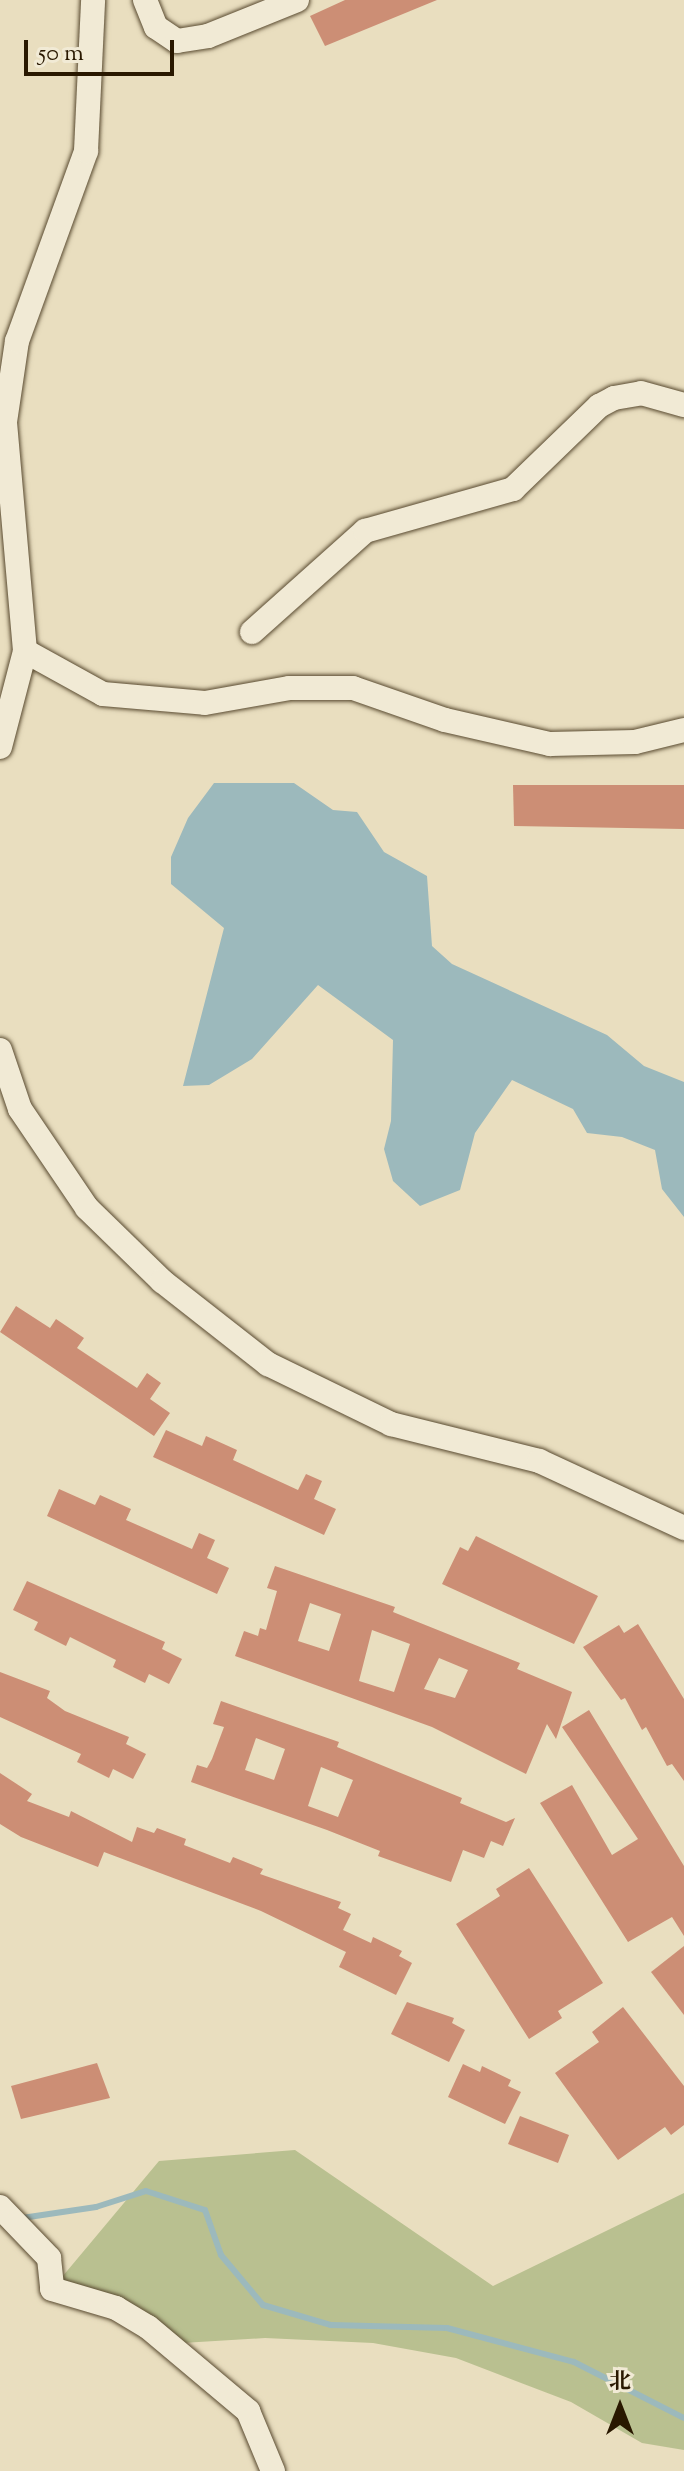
<!DOCTYPE html>
<html>
<head>
<meta charset="utf-8">
<style>
  body { margin:0 }
  #map { position:relative; width:684px; height:2471px; overflow:hidden; background:#e9debf; font-family:"Sorts Mill Goudy","Noto Serif SC",serif }
  div>[style] { position:absolute }
  [style*='--x'] { left:calc(var(--x)*1px); top:calc(var(--y)*1px); width:calc(var(--w)*1px); rotate:calc(var(--a)*1deg) }
  .green>* { inset:0; background:#b9c090 }
  .water>* { inset:0; background:#9cb9bc }
  .stream>* { height:6px; margin:-3px; padding:0 3px; transform-origin:3px; border-radius:3px; background:#9cb9bc }
  .building>* { inset:0; background:#cc8e75 }
  .roads { filter:drop-shadow(0 0 2px #594a30) drop-shadow(0 0 2px #594a30) }
  .minor>* { height:24px; margin:-12px; padding:0 12px; transform-origin:12px; border-radius:12px; background:#f1ead5 }
  span { translate:-50% -50%; white-space:nowrap; text-align:center; line-height:1.15; -webkit-text-stroke:6px #f1ead5; paint-order:stroke }
  .north { position:absolute; left:580px; top:2367px; width:80px; height:80px; -webkit-text-stroke:6px #f1ead5; paint-order:stroke; rotate:0deg; font-size:22px; font-weight:700; line-height:32px; text-align:center; color:#291800 }
  .north::after { content:''; display:block; margin:auto; width:28px; height:36px; background:#291800; clip-path:polygon(50% 0,100% 100%,50% 72%,0 100%) }
  .scale { position:absolute; left:24px; top:40px; width:150px; height:36px; box-sizing:border-box; border:4px solid #291800; border-top:0; padding-left:10px; font-size:24px; line-height:28px; white-space:nowrap; color:#291800; -webkit-text-stroke:6px #f1ead5; paint-order:stroke }
</style>
</head>
<body>
<div id="map">
  <div class="green">
    <i style="clip-path:polygon(295px 2150px,493px 2286px,684px 2193px,684px 2450px,642px 2443px,571px 2402px,456px 2358px,373px 2343px,265px 2338px,166px 2344px,52px 2289px,159px 2161px)"></i>
  </div>
  <div class="water">
    <i style="clip-path:polygon(214px 783px,294px 783px,333px 810px,357px 812px,384px 852px,427px 876px,432px 946px,452px 964px,607px 1035px,644px 1066px,684px 1082px,684px 1217px,662px 1189px,655px 1150px,622px 1137px,587px 1133px,573px 1109px,512px 1080px,475px 1133px,460px 1190px,420px 1206px,393px 1181px,384px 1149px,391px 1121px,393px 1040px,318px 985px,252px 1059px,209px 1085px,183px 1086px,224px 928px,171px 884px,171px 857px,188px 818px)"></i>
  </div>
  <div class="stream">
    <i style="--x:22;--y:2218;--w:75;--a:-8.5"></i>
    <i style="--x:96;--y:2207;--w:52;--a:-17.7"></i>
    <i style="--x:146;--y:2191;--w:62;--a:17.9"></i>
    <i style="--x:205;--y:2210;--w:48;--a:70.4"></i>
    <i style="--x:221;--y:2255;--w:65;--a:50"></i>
    <i style="--x:263;--y:2305;--w:71;--a:16.4"></i>
    <i style="--x:331;--y:2325;--w:116;--a:1.5"></i>
    <i style="--x:447;--y:2328;--w:131;--a:15"></i>
    <i style="--x:574;--y:2362;--w:123;--a:27"></i>
  </div>
  <div class="building">
    <i style="clip-path:polygon(345px 0,437px 0,325px 46px,310px 16px)"></i>
    <i style="clip-path:polygon(513px 785px,684px 785px,684px 829px,514px 826px)"></i>
    <i style="clip-path:polygon(16px 1306px,50px 1328px,56px 1319px,84px 1338px,77px 1348px,137px 1388px,147px 1373px,161px 1383px,150px 1399px,170px 1413px,154px 1436px,0 1332px)"></i>
    <i style="clip-path:polygon(166px 1430px,202px 1446px,206px 1436px,237px 1450px,233px 1460px,298px 1490px,306px 1474px,322px 1481px,314px 1499px,336px 1509px,324px 1535px,153px 1457px)"></i>
    <i style="clip-path:polygon(59px 1489px,95px 1505px,100px 1495px,131px 1509px,126px 1520px,192px 1549px,199px 1533px,215px 1540px,207px 1558px,229px 1568px,217px 1594px,47px 1516px)"></i>
    <i style="clip-path:polygon(476px 1536px,598px 1596px,574px 1644px,442px 1584px,460px 1547px,468px 1551px)"></i>
    <i style="clip-path:polygon(evenodd,275px 1566px,395px 1607px,393px 1612px,520px 1663px,517px 1669px,572px 1692px,556px 1739px,547px 1724px,526px 1774px,432px 1727px,235px 1656px,244px 1631px,258px 1636px,260px 1628px,266px 1630px,277px 1591px,267px 1588px,275px 1566px,310px 1603px,341px 1614px,329px 1651px,298px 1641px,310px 1603px,275px 1566px,372px 1630px,410px 1644px,394px 1692px,359px 1681px,372px 1630px,275px 1566px,439px 1658px,468px 1670px,455px 1698px,424px 1689px,439px 1658px)"></i>
    <i style="clip-path:polygon(27px 1581px,165px 1642px,162px 1649px,182px 1659px,169px 1684px,149px 1674px,145px 1683px,113px 1667px,116px 1660px,70px 1637px,66px 1646px,34px 1630px,38px 1622px,13px 1610px)"></i>
    <i style="clip-path:polygon(638px 1624px,684px 1699px,684px 1781px,672px 1764px,667px 1766px,646px 1727px,642px 1730px,625px 1698px,621px 1700px,583px 1647px,619px 1625px,624px 1633px)"></i>
    <i style="clip-path:polygon(0 1672px,50px 1691px,47px 1698px,65px 1711px,129px 1737px,126px 1744px,146px 1754px,133px 1779px,113px 1769px,109px 1778px,77px 1762px,81px 1754px,0 1717px)"></i>
    <i style="clip-path:polygon(evenodd,221px 1701px,339px 1742px,337px 1747px,462px 1798px,460px 1803px,506px 1822px,515px 1818px,503px 1846px,491px 1841px,484px 1858px,463px 1850px,451px 1882px,378px 1856px,380px 1851px,327px 1830px,191px 1782px,197px 1765px,207px 1768px,212px 1759px,224px 1727px,213px 1724px,221px 1701px,256px 1738px,285px 1749px,274px 1780px,245px 1770px,256px 1738px,221px 1701px,321px 1767px,353px 1780px,338px 1817px,308px 1806px,321px 1767px)"></i>
    <i style="clip-path:polygon(589px 1710px,684px 1866px,684px 1936px,672px 1917px,628px 1942px,540px 1803px,572px 1785px,612px 1855px,638px 1839px,562px 1727px)"></i>
    <i style="clip-path:polygon(0 1773px,32px 1794px,27px 1801px,69px 1817px,71px 1811px,132px 1842px,137px 1827px,154px 1833px,157px 1828px,186px 1839px,184px 1845px,230px 1863px,233px 1857px,263px 1869px,260px 1874px,341px 1902px,338px 1908px,351px 1914px,343px 1930px,371px 1943px,373px 1937px,402px 1951px,399px 1956px,412px 1963px,396px 1995px,339px 1967px,346px 1952px,261px 1911px,104px 1852px,98px 1867px,21px 1837px,0 1824px)"></i>
    <i style="clip-path:polygon(529px 1868px,603px 1983px,558px 2011px,562px 2018px,529px 2039px,456px 1924px,500px 1896px,496px 1889px)"></i>
    <i style="clip-path:polygon(684px 1946px,684px 2015px,651px 1972px)"></i>
    <i style="clip-path:polygon(407px 2002px,454px 2018px,452px 2023px,465px 2030px,449px 2062px,391px 2034px)"></i>
    <i style="clip-path:polygon(623px 2007px,684px 2086px,684px 2125px,671px 2135px,665px 2127px,618px 2160px,555px 2073px,599px 2042px,592px 2032px)"></i>
    <i style="clip-path:polygon(97px 2063px,110px 2098px,21px 2119px,11px 2086px)"></i>
    <i style="clip-path:polygon(463px 2064px,480px 2072px,482px 2066px,511px 2080px,508px 2086px,521px 2092px,505px 2124px,448px 2097px)"></i>
    <i style="clip-path:polygon(520px 2116px,569px 2135px,558px 2163px,508px 2144px)"></i>
  </div>
  <div class="roads">
    <div class="minor">
      <i style="--x:145;--y:0;--w:29;--a:68"></i>
      <i style="--x:156;--y:27;--w:25;--a:34"></i>
      <i style="--x:177;--y:41;--w:31;--a:-9"></i>
      <i style="--x:208;--y:36;--w:96;--a:-22"></i>
      <i style="--x:252;--y:632;--w:152;--a:-41.8"></i>
      <i style="--x:365;--y:531;--w:154;--a:-15.8"></i>
      <i style="--x:513;--y:489;--w:120;--a:-44"></i>
      <i style="--x:599;--y:406;--w:17;--a:-28"></i>
      <i style="--x:614;--y:398;--w:27;--a:-10"></i>
      <i style="--x:641;--y:393;--w:45;--a:15.6"></i>
      <i style="--x:25;--y:651;--w:89;--a:28.9"></i>
      <i style="--x:103;--y:694;--w:102;--a:5"></i>
      <i style="--x:205;--y:703;--w:85;--a:-10.1"></i>
      <i style="--x:289;--y:688;--w:64;--a:0"></i>
      <i style="--x:353;--y:688;--w:97;--a:19.2"></i>
      <i style="--x:445;--y:720;--w:108;--a:12.9"></i>
      <i style="--x:550;--y:744;--w:85;--a:-1.3"></i>
      <i style="--x:635;--y:742;--w:50;--a:-13.8"></i>
      <i style="--x:0;--y:747;--w:99;--a:-75.4"></i>
      <i style="--x:25;--y:651;--w:230;--a:-95"></i>
      <i style="--x:5;--y:422;--w:82;--a:-81.6"></i>
      <i style="--x:17;--y:341;--w:202;--a:-70"></i>
      <i style="--x:86;--y:151;--w:151;--a:-87.3"></i>
      <i style="--x:0;--y:1050;--w:62;--a:71.3"></i>
      <i style="--x:20;--y:1109;--w:120;--a:55.9"></i>
      <i style="--x:87;--y:1208;--w:105;--a:44.2"></i>
      <i style="--x:162;--y:1281;--w:135;--a:38.1"></i>
      <i style="--x:268;--y:1364;--w:137;--a:26"></i>
      <i style="--x:391;--y:1424;--w:153;--a:14"></i>
      <i style="--x:539;--y:1461;--w:160;--a:24.8"></i>
      <i style="--x:0;--y:2207;--w:71;--a:46.1"></i>
      <i style="--x:49;--y:2258;--w:31;--a:84"></i>
      <i style="--x:52;--y:2289;--w:67;--a:16.5"></i>
      <i style="--x:116;--y:2308;--w:37;--a:31"></i>
      <i style="--x:148;--y:2327;--w:131;--a:40"></i>
      <i style="--x:248;--y:2411;--w:65;--a:67.4"></i>
    </div>
  </div>
  <div class="north">北</div>
  <div class="scale">50 m</div>
</div>
</body>
</html>
